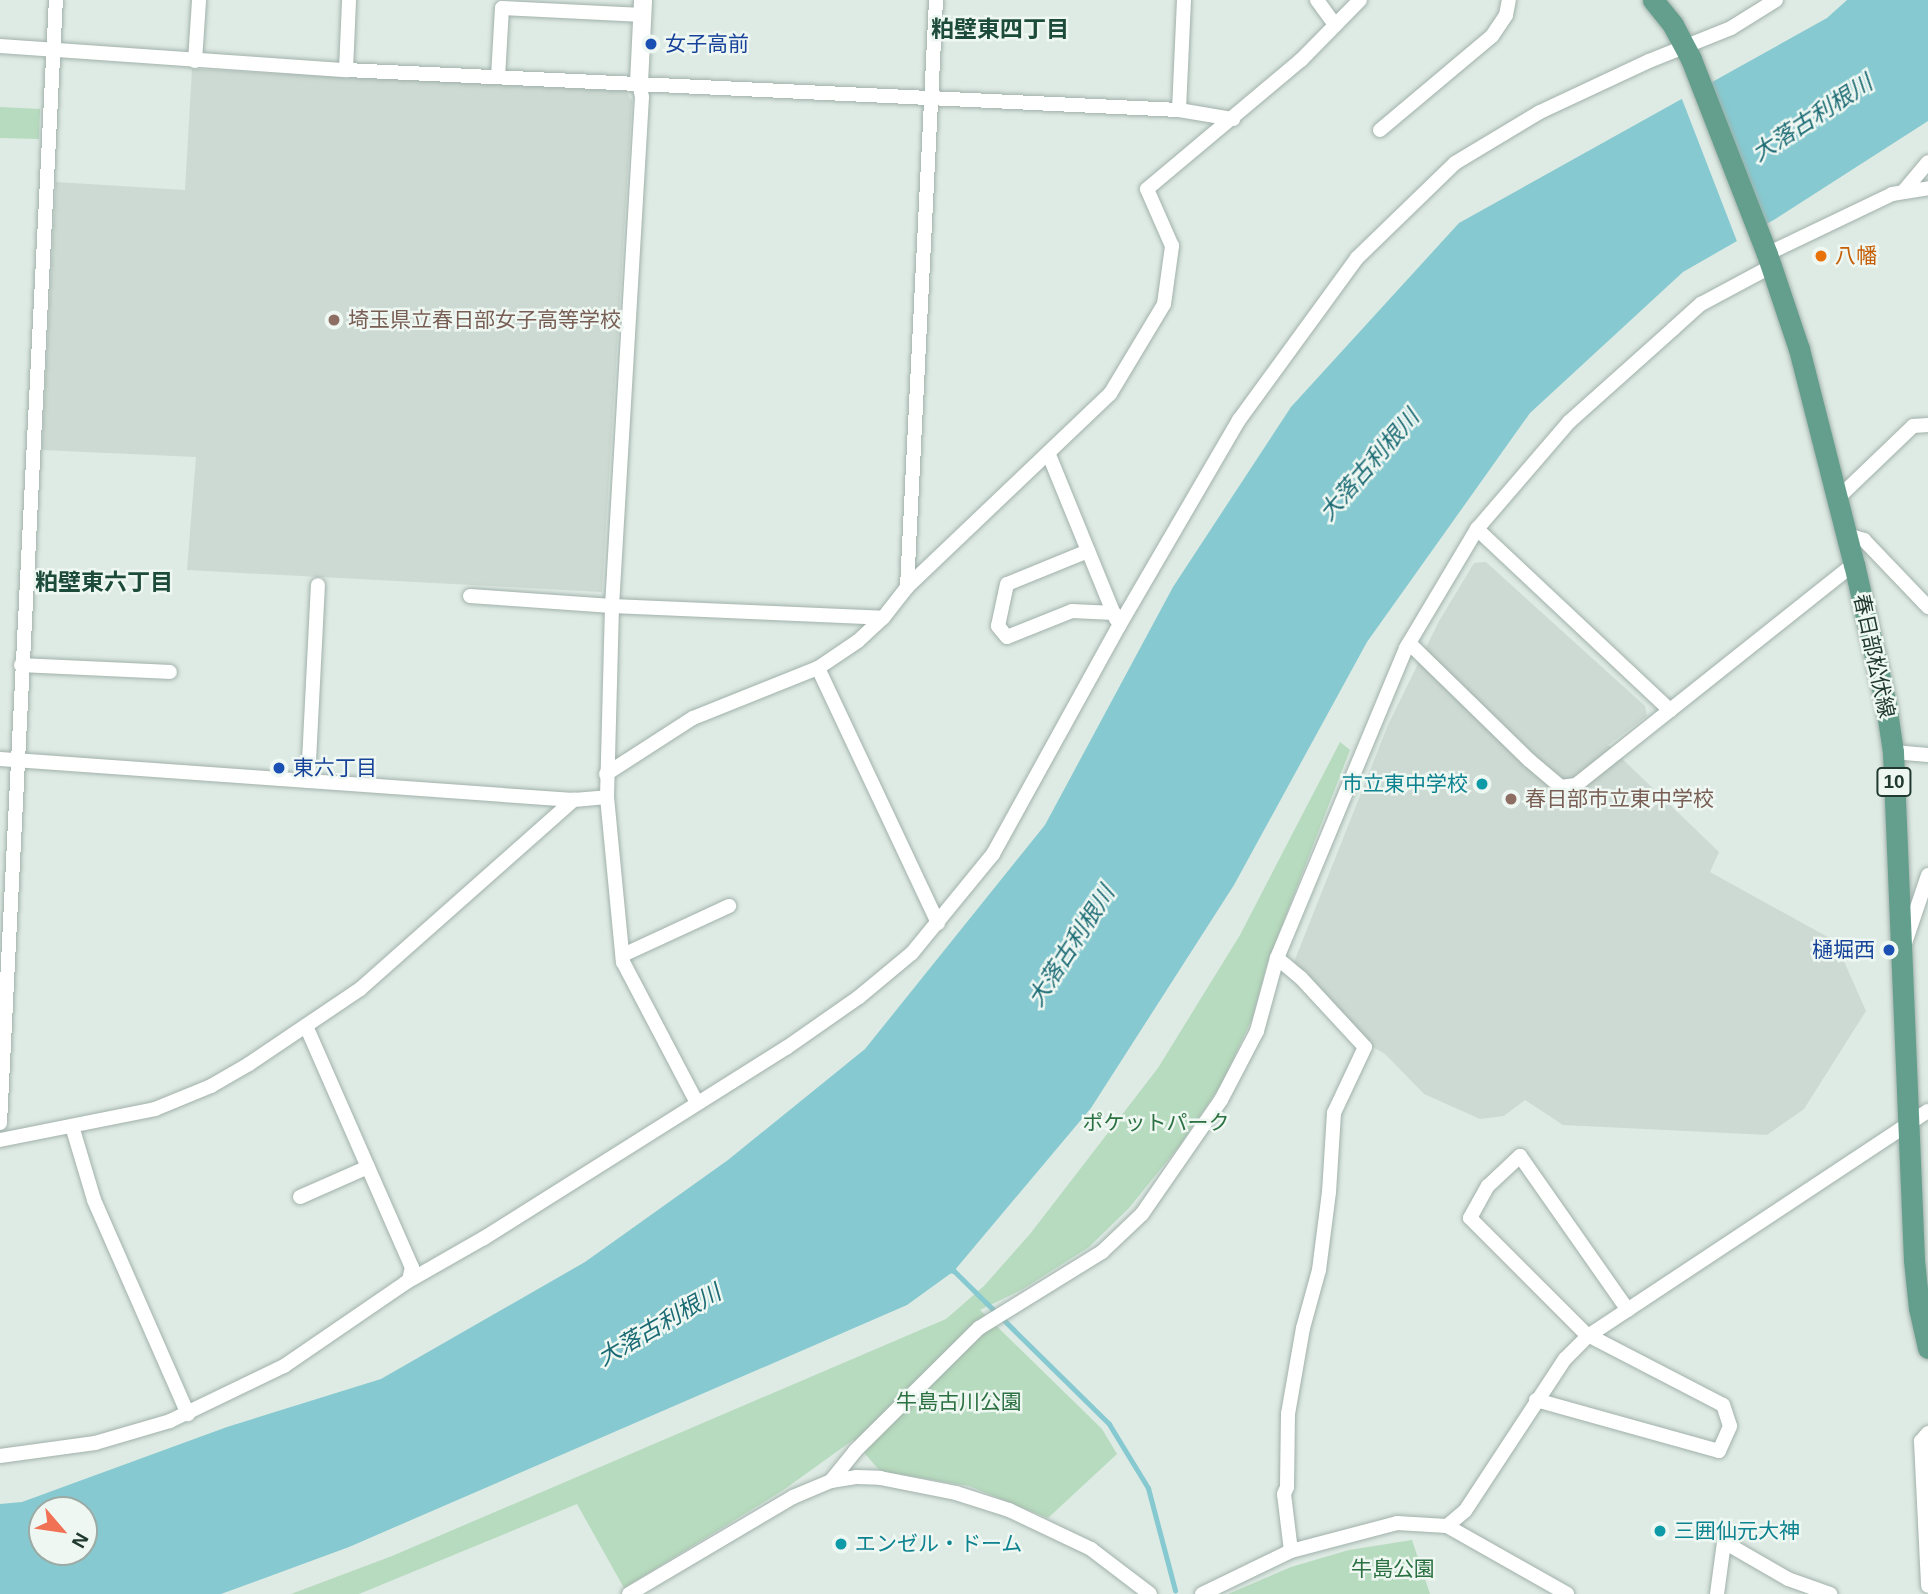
<!DOCTYPE html>
<html>
<head>
<meta charset="utf-8">
<style>
  body { margin:0 }
  #map { position:relative; width:1928px; height:1594px; overflow:hidden; background:#deeae4; font-family:Arial,"Noto Sans JP",sans-serif }
  div>[style] { position:absolute }
  [style*='--x'] { left:calc(var(--x)*1px); top:calc(var(--y)*1px); width:calc(var(--w)*1px); rotate:calc(var(--a)*1deg) }
  .built>* { inset:0; background:#cddad3 }
  .green>* { inset:0; background:#b7dbbe }
  .water>* { inset:0; background:#86c9d0 }
  .pier>* { inset:0; background:#deeae4 }
  .stream>* { height:5px; margin:-2.5px; padding:0 2.5px; transform-origin:2.5px; border-radius:2.5px; background:#86c9d0 }
  .roads { filter:drop-shadow(0 0 2px #a1b1ab) drop-shadow(0 0 2px #a1b1ab) }
  .minor>* { height:14px; margin:-7px; padding:0 7px; transform-origin:7px; border-radius:7px; background:#fff }
  .tertiary>* { height:18px; margin:-9px; padding:0 9px; transform-origin:9px; border-radius:9px; background:#fff }
  .primary>* { height:21px; margin:-10.5px; padding:0 10.5px; transform-origin:10.5px; border-radius:10.5px; background:#639f8c }
  .dots>* { width:19px; height:19px; translate:-50% -50%; box-sizing:border-box; border:4px solid #eff7f2; border-radius:50% }
  span { translate:-50% -50%; white-space:nowrap; text-align:center; line-height:1.15; -webkit-text-stroke:5px #eff7f2; paint-order:stroke }
  .shield-label span { padding:2px 5px; background:#eff7f2; border:2px solid; border-radius:5px; -webkit-text-stroke-width:0 }
  .shield-label { font-size:19px; color:#203931; font-weight:700 }
  .transit-label { font-size:21px; color:#164399 }
  .left { translate:0 -50%; text-align:left }
  .right { translate:-100% -50%; text-align:right }
  .food-label { font-size:21px; color:#c56008 }
  .education-label { font-size:21px; color:#785e54 }
  .street-label { font-size:21px; color:#203931 }
  .culture-label { font-size:21px; color:#0d838f }
  .park-label { font-size:21px; color:#2a7040 }
  .neighbourhood-label { font-size:23px; color:#1c4b3c; font-weight:700 }
  .water-label { font-size:23px; color:#1b6b74; font-style:italic }
  .north { position:absolute; left:28px; top:1496px; width:70px; height:70px; box-sizing:border-box; background:#eff7f2; border:2px solid #9caba5; border-radius:50%; rotate:119deg; font-size:19px; font-weight:700; line-height:28px; text-align:center; color:#203931 }
  .north::after { content:''; display:block; margin:auto; width:24px; height:32px; background:#f17155; clip-path:polygon(50% 0,100% 100%,50% 72%,0 100%) }
</style>
</head>
<body>
<div id="map">
  <div class="built">
    <i style="clip-path:polygon(192px 69px,626px 91px,632px 101px,602px 592px,187px 570px,196px 457px,42px 450px,56px 182px,185px 190px)"></i>
    <i style="clip-path:polygon(1486px 562px,1645px 706px,1647px 716px,1608px 745px,1719px 852px,1710px 872px,1835px 941px,1866px 1011px,1804px 1109px,1767px 1135px,1563px 1125px,1525px 1100px,1504px 1116px,1480px 1119px,1424px 1094px,1385px 1054px,1373px 1047px,1294px 962px,1388px 725px,1439px 621px,1474px 563px)"></i>
  </div>
  <div class="green">
    <i style="clip-path:polygon(0 107px,40px 109px,39px 139px,0 138px)"></i>
    <i style="clip-path:polygon(1340px 742px,1350px 750px,1267px 964px,1252px 1019px,1221px 1085px,1180px 1145px,1129px 1208px,1089px 1247px,1023px 1289px,980px 1310px,1102px 1429px,1117px 1454px,1048px 1518px,969px 1486px,880px 1471px,853px 1440px,782px 1491px,624px 1588px,577px 1504px,359px 1594px,291px 1594px,392px 1556px,946px 1319px,984px 1286px,1030px 1234px,1158px 1068px,1240px 935px)"></i>
    <i style="clip-path:polygon(1412px 1540px,1430px 1594px,1228px 1594px,1291px 1567px,1349px 1550px)"></i>
  </div>
  <div class="water">
    <i style="clip-path:polygon(evenodd,1847px 0,1928px 0,1928px 121px,1777px 218px,1683px 272px,1530px 413px,1367px 642px,1234px 885px,1091px 1108px,954px 1271px,907px 1305px,349px 1547px,221px 1594px,0 1594px,0 1504px,22px 1502px,227px 1427px,381px 1379px,585px 1262px,728px 1160px,865px 1049px,1045px 825px,1173px 587px,1291px 407px,1459px 223px,1827px 18px,1847px 0,42px 1510px,84px 1510px,84px 1552px,42px 1552px,42px 1510px)"></i>
  </div>
  <div class="pier">
    <i style="clip-path:polygon(1709px 78px,1766px 228px,1738px 244px,1680px 94px)"></i>
  </div>
  <div class="stream">
    <i style="--x:949;--y:1270;--w:5;--a:11"></i>
    <i style="--x:954;--y:1271;--w:218;--a:44.6"></i>
    <i style="--x:1109;--y:1424;--w:75;--a:58.6"></i>
    <i style="--x:1148;--y:1488;--w:106;--a:75.2"></i>
  </div>
  <div class="roads">
    <div class="minor">
      <i style="--x:1317;--y:0;--w:31;--a:54"></i>
      <i style="--x:0;--y:46;--w:347;--a:4"></i>
      <i style="--x:346;--y:70;--w:834;--a:2.75"></i>
      <i style="--x:1179;--y:110;--w:55;--a:9.5"></i>
      <i style="--x:195;--y:61;--w:61;--a:-86.2"></i>
      <i style="--x:346;--y:70;--w:70;--a:-87.5"></i>
      <i style="--x:498;--y:77;--w:69;--a:-86.7"></i>
      <i style="--x:502;--y:8;--w:141;--a:2.8"></i>
      <i style="--x:639;--y:83;--w:14;--a:78"></i>
      <i style="--x:642;--y:97;--w:510;--a:93.37"></i>
      <i style="--x:612;--y:606;--w:191;--a:91.5"></i>
      <i style="--x:607;--y:797;--w:166;--a:84.5"></i>
      <i style="--x:623;--y:962;--w:159;--a:62.3"></i>
      <i style="--x:1179;--y:110;--w:110;--a:-87.4"></i>
      <i style="--x:1380;--y:130;--w:146;--a:-40"></i>
      <i style="--x:1492;--y:36;--w:25;--a:-56"></i>
      <i style="--x:1506;--y:15;--w:15;--a:-79"></i>
      <i style="--x:1903;--y:192;--w:39;--a:-50"></i>
      <i style="--x:1767;--y:254;--w:139;--a:-25.6"></i>
      <i style="--x:1892;--y:194;--w:36;--a:-9"></i>
      <i style="--x:1049;--y:455;--w:177;--a:67.8"></i>
      <i style="--x:1838;--y:498;--w:104;--a:-43.8"></i>
      <i style="--x:1913;--y:426;--w:15;--a:-4"></i>
      <i style="--x:1477;--y:529;--w:265;--a:43.2"></i>
      <i style="--x:1847;--y:535;--w:18;--a:16"></i>
      <i style="--x:1864;--y:540;--w:93;--a:46.3"></i>
      <i style="--x:1088;--y:551;--w:87;--a:157.8"></i>
      <i style="--x:1007;--y:584;--w:43;--a:102.1"></i>
      <i style="--x:998;--y:626;--w:14;--a:51"></i>
      <i style="--x:1007;--y:637;--w:70;--a:-21.8"></i>
      <i style="--x:1072;--y:611;--w:42;--a:2.7"></i>
      <i style="--x:907;--y:587;--w:588;--a:-87.17"></i>
      <i style="--x:470;--y:596;--w:142;--a:4"></i>
      <i style="--x:612;--y:606;--w:271;--a:2.5"></i>
      <i style="--x:1409;--y:643;--w:168;--a:44.3"></i>
      <i style="--x:1529;--y:760;--w:42;--a:40.2"></i>
      <i style="--x:1561;--y:787;--w:15;--a:-8"></i>
      <i style="--x:1576;--y:785;--w:355;--a:-38.5"></i>
      <i style="--x:21;--y:665;--w:149;--a:2.7"></i>
      <i style="--x:818;--y:668;--w:282;--a:64.8"></i>
      <i style="--x:1893;--y:752;--w:35;--a:5"></i>
      <i style="--x:0;--y:759;--w:575;--a:4.09"></i>
      <i style="--x:574;--y:800;--w:33;--a:-5"></i>
      <i style="--x:606;--y:774;--w:103;--a:-32.8"></i>
      <i style="--x:693;--y:718;--w:135;--a:-21.8"></i>
      <i style="--x:818;--y:668;--w:48;--a:-34"></i>
      <i style="--x:858;--y:641;--w:34;--a:-43"></i>
      <i style="--x:883;--y:618;--w:39;--a:-52"></i>
      <i style="--x:907;--y:587;--w:280;--a:-43.6"></i>
      <i style="--x:1110;--y:394;--w:105;--a:-59"></i>
      <i style="--x:1164;--y:304;--w:59;--a:-82.1"></i>
      <i style="--x:1172;--y:246;--w:62;--a:-113.7"></i>
      <i style="--x:1147;--y:189;--w:201;--a:-40"></i>
      <i style="--x:1301;--y:60;--w:84;--a:-45.5"></i>
      <i style="--x:308;--y:781;--w:196;--a:-87.1"></i>
      <i style="--x:1904;--y:946;--w:75;--a:-71.3"></i>
      <i style="--x:623;--y:955;--w:117;--a:-24.8"></i>
      <i style="--x:1277;--y:958;--w:31;--a:40"></i>
      <i style="--x:1301;--y:978;--w:94;--a:47.2"></i>
      <i style="--x:1365;--y:1047;--w:73;--a:115.2"></i>
      <i style="--x:1334;--y:1113;--w:79;--a:93.6"></i>
      <i style="--x:1329;--y:1192;--w:79;--a:97.3"></i>
      <i style="--x:1319;--y:1270;--w:60;--a:105.4"></i>
      <i style="--x:1303;--y:1328;--w:87;--a:99.9"></i>
      <i style="--x:1288;--y:1414;--w:73;--a:90.8"></i>
      <i style="--x:1287;--y:1487;--w:8;--a:113"></i>
      <i style="--x:1284;--y:1494;--w:57;--a:83"></i>
      <i style="--x:306;--y:1026;--w:263;--a:66.3"></i>
      <i style="--x:412;--y:1267;--w:13;--a:103"></i>
      <i style="--x:0;--y:1123;--w:1124;--a:-87.15"></i>
      <i style="--x:72;--y:1126;--w:77;--a:73.4"></i>
      <i style="--x:94;--y:1200;--w:234;--a:66.3"></i>
      <i style="--x:0;--y:1140;--w:158;--a:-11.3"></i>
      <i style="--x:155;--y:1109;--w:61;--a:-22.3"></i>
      <i style="--x:211;--y:1086;--w:44;--a:-30.1"></i>
      <i style="--x:249;--y:1064;--w:134;--a:-34"></i>
      <i style="--x:360;--y:989;--w:286;--a:-41.5"></i>
      <i style="--x:300;--y:1197;--w:74;--a:-23.8"></i>
      <i style="--x:1588;--y:1336;--w:167;--a:-135"></i>
      <i style="--x:1470;--y:1218;--w:37;--a:-61"></i>
      <i style="--x:1488;--y:1186;--w:44;--a:-43.2"></i>
      <i style="--x:1520;--y:1156;--w:188;--a:55"></i>
      <i style="--x:1536;--y:1400;--w:190;--a:15.6"></i>
      <i style="--x:1719;--y:1451;--w:27;--a:-66"></i>
      <i style="--x:1730;--y:1426;--w:22;--a:-108"></i>
      <i style="--x:1723;--y:1405;--w:150;--a:-152.6"></i>
      <i style="--x:1928;--y:1433;--w:11;--a:131"></i>
      <i style="--x:1921;--y:1441;--w:145;--a:87.2"></i>
      <i style="--x:0;--y:1456;--w:96;--a:-7.8"></i>
      <i style="--x:95;--y:1443;--w:78;--a:-16.3"></i>
      <i style="--x:170;--y:1421;--w:127;--a:-25.8"></i>
      <i style="--x:284;--y:1366;--w:147;--a:-34.4"></i>
      <i style="--x:405;--y:1283;--w:91;--a:-29.7"></i>
      <i style="--x:484;--y:1238;--w:357;--a:-32.2"></i>
      <i style="--x:786;--y:1048;--w:89;--a:-34.9"></i>
      <i style="--x:859;--y:997;--w:69;--a:-39.7"></i>
      <i style="--x:912;--y:953;--w:128;--a:-50.7"></i>
      <i style="--x:993;--y:854;--w:260;--a:-61.1"></i>
      <i style="--x:1119;--y:626;--w:238;--a:-59.8"></i>
      <i style="--x:1239;--y:420;--w:200;--a:-53.9"></i>
      <i style="--x:1357;--y:258;--w:136;--a:-44.1"></i>
      <i style="--x:1455;--y:163;--w:99;--a:-31"></i>
      <i style="--x:1540;--y:112;--w:120;--a:-25.1"></i>
      <i style="--x:1649;--y:61;--w:88;--a:-21.9"></i>
      <i style="--x:1731;--y:28;--w:53;--a:-31.9"></i>
      <i style="--x:831;--y:1481;--w:38;--a:-51"></i>
      <i style="--x:855;--y:1451;--w:175;--a:-44.8"></i>
      <i style="--x:979;--y:1328;--w:145;--a:-31.7"></i>
      <i style="--x:1102;--y:1252;--w:55;--a:-43.5"></i>
      <i style="--x:1142;--y:1214;--w:139;--a:-55.3"></i>
      <i style="--x:1221;--y:1100;--w:78;--a:-62.4"></i>
      <i style="--x:1257;--y:1031;--w:76;--a:-74.7"></i>
      <i style="--x:1277;--y:958;--w:336;--a:-67.4"></i>
      <i style="--x:1406;--y:648;--w:139;--a:-59.2"></i>
      <i style="--x:1477;--y:529;--w:141;--a:-49.3"></i>
      <i style="--x:1569;--y:422;--w:140;--a:-41.8"></i>
      <i style="--x:1673;--y:329;--w:38;--a:-42"></i>
      <i style="--x:1701;--y:304;--w:81;--a:-28.2"></i>
      <i style="--x:1447;--y:1526;--w:23;--a:-40"></i>
      <i style="--x:1465;--y:1511;--w:182;--a:-56.7"></i>
      <i style="--x:1565;--y:1359;--w:33;--a:-45"></i>
      <i style="--x:1588;--y:1336;--w:408;--a:-33.5"></i>
      <i style="--x:629;--y:1594;--w:191;--a:-30.6"></i>
      <i style="--x:793;--y:1497;--w:41;--a:-22.8"></i>
      <i style="--x:831;--y:1481;--w:25;--a:-9"></i>
      <i style="--x:856;--y:1477;--w:24;--a:2"></i>
      <i style="--x:880;--y:1478;--w:77;--a:11.2"></i>
      <i style="--x:956;--y:1493;--w:56;--a:17.8"></i>
      <i style="--x:1009;--y:1510;--w:91;--a:25.4"></i>
      <i style="--x:1091;--y:1549;--w:74;--a:37.3"></i>
      <i style="--x:1202;--y:1594;--w:99;--a:-25.8"></i>
      <i style="--x:1291;--y:1551;--w:110;--a:-14.8"></i>
      <i style="--x:1397;--y:1523;--w:50;--a:3.4"></i>
      <i style="--x:1447;--y:1526;--w:138;--a:29.5"></i>
      <i style="--x:1717;--y:1594;--w:52;--a:-82.3"></i>
      <i style="--x:1724;--y:1542;--w:74;--a:30"></i>
      <i style="--x:1788;--y:1579;--w:45;--a:19.7"></i>
    </div>
    <div class="tertiary">
      <i style="--x:639;--y:83;--w:83;--a:-87.2"></i>
    </div>
    <div class="primary">
      <i style="--x:1653;--y:0;--w:32;--a:51"></i>
      <i style="--x:1673;--y:25;--w:38;--a:62"></i>
      <i style="--x:1691;--y:59;--w:209;--a:68.7"></i>
      <i style="--x:1767;--y:254;--w:100;--a:71.4"></i>
      <i style="--x:1799;--y:349;--w:222;--a:75.7"></i>
      <i style="--x:1854;--y:564;--w:145;--a:77.2"></i>
      <i style="--x:1886;--y:705;--w:48;--a:81.5"></i>
      <i style="--x:1893;--y:752;--w:508;--a:87.63"></i>
      <i style="--x:1914;--y:1260;--w:48;--a:84.1"></i>
      <i style="--x:1919;--y:1308;--w:41;--a:77.3"></i>
    </div>
  </div>
  <div class="dots">
    <i style="left:651px;top:44px;background:#1a4fb4"></i>
    <i style="left:1821px;top:256px;background:#e8710a"></i>
    <i style="left:334px;top:320px;background:#8d6e63"></i>
    <i style="left:279px;top:768px;background:#1a4fb4"></i>
    <i style="left:1482px;top:784px;background:#0f9aa8"></i>
    <i style="left:1511px;top:799px;background:#8d6e63"></i>
    <i style="left:1889px;top:950px;background:#1a4fb4"></i>
    <i style="left:1660px;top:1531px;background:#0f9aa8"></i>
    <i style="left:841px;top:1544px;background:#0f9aa8"></i>
  </div>
  <div class="shield-label">
    <span style="left:1894px;top:782px">10</span>
  </div>
  <div class="transit-label">
    <span class="left" style="left:665px;top:44px">女子高前</span>
    <span class="left" style="left:293px;top:768px">東六丁目</span>
    <span class="right" style="left:1875px;top:950px">樋堀西</span>
  </div>
  <div class="food-label">
    <span class="left" style="left:1835px;top:256px">八幡</span>
  </div>
  <div class="education-label">
    <span class="left" style="left:348px;top:320px">埼玉県立春日部女子高等学校</span>
    <span class="left" style="left:1525px;top:799px">春日部市立東中学校</span>
  </div>
  <div class="street-label">
    <span style="left:1874px;top:656px;rotate:78deg">春日部松伏線</span>
  </div>
  <div class="culture-label">
    <span class="right" style="left:1468px;top:784px">市立東中学校</span>
    <span class="left" style="left:1674px;top:1531px">三囲仙元大神</span>
    <span class="left" style="left:855px;top:1544px">エンゼル・ドーム</span>
  </div>
  <div class="park-label">
    <span style="left:1156px;top:1123px">ポケットパーク</span>
    <span style="left:959px;top:1402px">牛島古川公園</span>
    <span style="left:1393px;top:1569px">牛島公園</span>
  </div>
  <div class="neighbourhood-label">
    <span style="left:1000px;top:29px">粕壁東四丁目</span>
    <span style="left:104px;top:582px">粕壁東六丁目</span>
  </div>
  <div class="water-label">
    <span style="left:1812px;top:118px;rotate:-33deg">大落古利根川</span>
    <span style="left:1369px;top:465px;rotate:-49deg">大落古利根川</span>
    <span style="left:1071px;top:946px;rotate:-57deg">大落古利根川</span>
    <span style="left:659px;top:1325px;rotate:-30deg">大落古利根川</span>
  </div>
  <div class="north">N</div>
</div>
</body>
</html>
